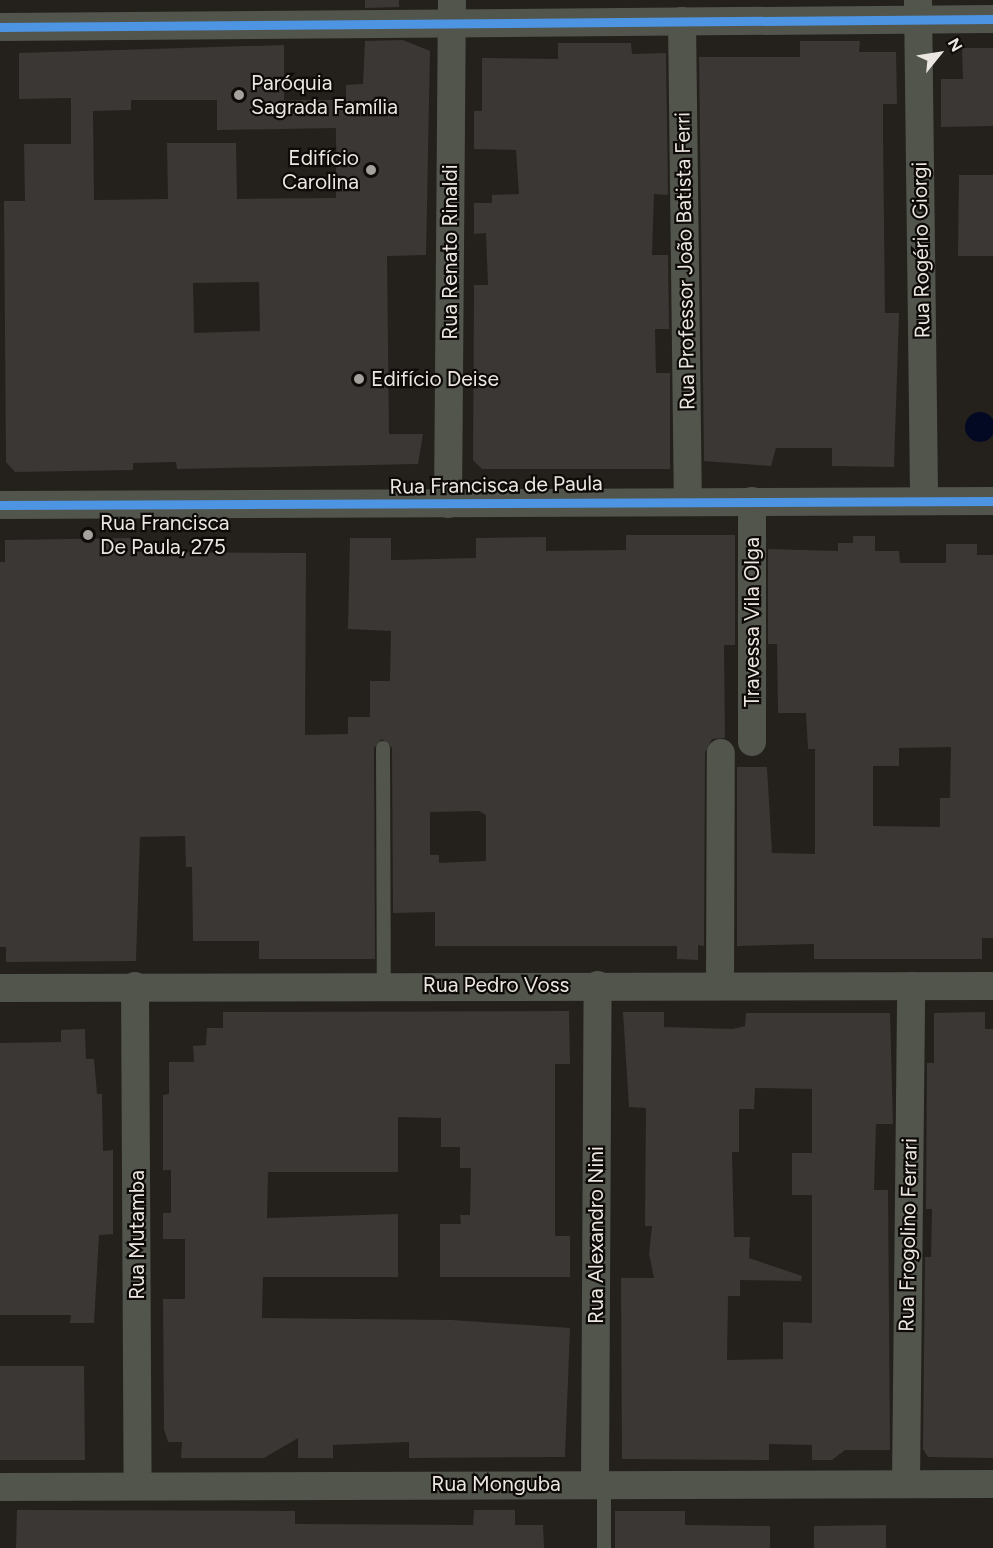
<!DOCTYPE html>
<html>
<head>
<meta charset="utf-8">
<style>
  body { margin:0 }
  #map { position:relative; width:993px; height:1548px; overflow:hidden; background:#24201c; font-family:Figtree,sans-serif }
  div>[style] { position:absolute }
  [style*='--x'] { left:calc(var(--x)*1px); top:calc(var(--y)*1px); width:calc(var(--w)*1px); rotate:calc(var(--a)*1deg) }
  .water>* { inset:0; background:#030922 }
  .round { border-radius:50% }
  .building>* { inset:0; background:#3b3734 }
  .service>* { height:14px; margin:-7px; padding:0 7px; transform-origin:7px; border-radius:7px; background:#51554c }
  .minor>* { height:28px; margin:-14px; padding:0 14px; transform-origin:14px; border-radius:14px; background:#51554c }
  .cycleway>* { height:9px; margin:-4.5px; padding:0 4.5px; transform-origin:4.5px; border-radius:4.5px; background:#4d94e3 }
  .dots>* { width:16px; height:16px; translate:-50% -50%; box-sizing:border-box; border:3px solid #0d0a07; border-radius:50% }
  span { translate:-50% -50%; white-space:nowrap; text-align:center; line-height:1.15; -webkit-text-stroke:4.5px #0d0a07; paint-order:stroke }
  .poi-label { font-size:21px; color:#ebe6e1 }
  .left { translate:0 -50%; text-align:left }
  .right { translate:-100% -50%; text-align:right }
  .street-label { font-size:21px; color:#ebe6e1 }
  .north { position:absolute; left:909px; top:24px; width:60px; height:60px; -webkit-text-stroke:4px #0d0a07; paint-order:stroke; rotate:60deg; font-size:16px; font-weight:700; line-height:24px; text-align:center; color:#ebe6e1 }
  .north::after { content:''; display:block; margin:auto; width:21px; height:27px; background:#ebe6e1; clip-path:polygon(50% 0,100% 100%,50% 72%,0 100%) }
</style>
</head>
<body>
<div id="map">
  <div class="water">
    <i class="round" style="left:965px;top:412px;width:30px;height:30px"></i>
  </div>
  <div class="building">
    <i style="clip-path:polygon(365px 0,399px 0,399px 7px,365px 8px)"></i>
    <i style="clip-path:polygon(evenodd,403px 40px,430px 51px,426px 255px,387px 256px,389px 434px,423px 434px,418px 464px,177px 469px,176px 462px,133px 463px,133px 470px,15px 472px,6px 462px,4px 201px,25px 201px,24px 144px,71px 144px,71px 98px,19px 99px,19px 53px,284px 45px,284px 100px,346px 100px,346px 85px,363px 84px,365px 41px,403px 40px,131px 100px,217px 100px,217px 130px,336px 128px,336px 198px,237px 199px,236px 143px,167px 143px,168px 199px,94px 200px,93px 111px,131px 110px,131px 100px,403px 40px,259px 282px,260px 331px,194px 333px,193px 283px,259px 282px)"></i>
    <i style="clip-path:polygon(800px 41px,860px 41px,859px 52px,896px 52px,897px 104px,883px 104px,883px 135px,885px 313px,899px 313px,894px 467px,832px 466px,832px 448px,776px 448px,771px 466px,704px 461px,699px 57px,800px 57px)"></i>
    <i style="clip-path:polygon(558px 43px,631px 43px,632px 54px,666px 53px,668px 195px,654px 194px,652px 255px,668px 255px,669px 329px,655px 329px,656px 373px,670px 373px,670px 469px,482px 469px,473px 460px,474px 285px,488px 285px,486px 233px,474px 234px,474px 203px,492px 203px,492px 195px,519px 194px,516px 150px,474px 149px,474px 111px,482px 111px,482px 58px,558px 59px)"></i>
    <i style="clip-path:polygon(962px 48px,993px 48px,993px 126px,941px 127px,941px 79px,963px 79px)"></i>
    <i style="clip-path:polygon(959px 175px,993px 175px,993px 256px,958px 256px)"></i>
    <i style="clip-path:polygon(evenodd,626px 535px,735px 535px,735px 645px,724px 645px,725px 738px,712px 739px,705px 753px,704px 946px,698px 945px,698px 960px,677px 959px,677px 946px,435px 946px,435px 912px,393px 913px,392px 748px,382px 739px,374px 748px,375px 959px,259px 959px,259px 941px,193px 941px,192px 867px,186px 867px,185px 836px,140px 837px,136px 961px,6px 962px,6px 947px,0 947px,0 562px,5px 562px,5px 540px,132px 538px,132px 552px,306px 553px,305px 735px,348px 734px,348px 717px,370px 717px,370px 681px,390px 681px,391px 631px,348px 629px,350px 538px,391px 538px,391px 560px,476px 558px,476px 538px,546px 537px,546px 551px,626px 550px,626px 535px,479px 811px,486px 815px,486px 861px,439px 863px,439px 855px,430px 855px,430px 812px,479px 811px)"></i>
    <i style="clip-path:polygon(evenodd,853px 536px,875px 536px,875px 551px,899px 551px,900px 563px,946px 563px,946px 544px,977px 544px,977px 555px,993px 555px,993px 938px,982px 938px,982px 959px,814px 959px,814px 944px,737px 946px,737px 767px,767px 767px,772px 853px,815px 854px,815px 749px,808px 749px,806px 713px,778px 713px,777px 644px,768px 644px,768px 549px,838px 551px,838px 543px,853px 543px,853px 536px,951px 747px,950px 798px,940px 798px,940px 827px,873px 826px,873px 766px,899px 766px,899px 748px,951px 747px)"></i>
    <i style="clip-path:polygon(569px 1011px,570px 1064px,555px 1064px,555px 1236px,570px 1236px,570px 1277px,440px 1277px,440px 1224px,461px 1224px,460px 1215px,470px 1215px,471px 1168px,460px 1168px,460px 1147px,441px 1147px,441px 1118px,398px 1117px,398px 1172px,268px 1172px,267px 1218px,398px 1214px,398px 1277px,263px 1277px,262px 1318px,452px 1320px,570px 1328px,565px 1457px,409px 1458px,409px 1442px,333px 1445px,333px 1458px,298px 1458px,298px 1438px,264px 1458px,181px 1458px,182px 1442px,168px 1442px,164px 1429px,163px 1299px,185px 1299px,185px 1239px,163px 1239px,163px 1213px,171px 1213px,171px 1170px,163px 1170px,163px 1095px,169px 1094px,169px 1062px,194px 1062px,193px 1046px,206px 1045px,207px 1028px,223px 1028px,223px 1012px)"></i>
    <i style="clip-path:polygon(evenodd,623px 1012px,664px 1012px,664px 1027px,733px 1029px,745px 1026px,746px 1013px,890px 1013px,893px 1124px,876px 1124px,874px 1190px,888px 1190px,890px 1450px,845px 1450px,832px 1460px,812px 1460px,812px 1445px,769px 1444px,769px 1460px,622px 1459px,621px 1278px,654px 1278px,649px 1254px,652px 1226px,645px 1226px,646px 1108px,629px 1107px,623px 1012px,755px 1088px,812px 1089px,812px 1153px,792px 1153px,792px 1195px,812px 1195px,812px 1323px,783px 1322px,783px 1359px,727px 1360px,728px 1296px,740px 1296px,740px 1280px,801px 1281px,802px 1276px,749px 1258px,750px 1237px,734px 1237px,732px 1152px,739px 1152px,739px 1109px,754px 1109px,755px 1088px)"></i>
    <i style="clip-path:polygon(985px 1012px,985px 1029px,993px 1029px,993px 1458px,928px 1457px,923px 1449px,925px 1257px,931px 1257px,932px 1209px,926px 1209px,927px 1063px,934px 1063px,934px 1013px)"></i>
    <i style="clip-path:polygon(85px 1029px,86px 1059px,94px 1059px,97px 1094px,102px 1094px,103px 1151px,113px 1150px,113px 1234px,99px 1235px,94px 1323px,70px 1323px,71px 1315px,0 1315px,0 1043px,61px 1042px,61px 1030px)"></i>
    <i style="clip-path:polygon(0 1366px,84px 1366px,85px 1460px,0 1460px)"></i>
    <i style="clip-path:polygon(17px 1510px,295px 1511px,295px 1524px,473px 1525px,474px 1510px,515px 1510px,515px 1525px,543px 1525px,544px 1548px,16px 1548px)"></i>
    <i style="clip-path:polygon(615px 1511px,685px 1511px,685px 1525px,770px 1526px,770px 1548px,615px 1548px)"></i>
    <i style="clip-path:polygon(886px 1525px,886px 1548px,814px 1548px,814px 1526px)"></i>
  </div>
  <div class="service">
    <i style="--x:383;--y:748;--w:237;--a:89.8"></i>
    <i style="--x:604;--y:1484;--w:64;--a:90"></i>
  </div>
  <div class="minor">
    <i style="--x:918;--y:2;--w:499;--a:89.3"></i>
    <i style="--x:682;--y:21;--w:480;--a:89.3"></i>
    <i style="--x:0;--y:27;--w:993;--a:-0.46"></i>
    <i style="--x:752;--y:501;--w:241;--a:90"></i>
    <i style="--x:448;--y:504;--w:504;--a:-89.55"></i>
    <i style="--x:0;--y:505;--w:993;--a:-0.23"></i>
    <i style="--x:720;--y:985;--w:232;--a:-89.8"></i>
    <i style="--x:135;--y:986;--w:498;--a:89.7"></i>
    <i style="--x:0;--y:988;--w:993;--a:-0.12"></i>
    <i style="--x:906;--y:1483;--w:497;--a:-89.4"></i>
    <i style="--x:595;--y:1484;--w:499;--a:-89.7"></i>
    <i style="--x:0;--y:1487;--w:993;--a:-0.17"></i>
  </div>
  <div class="cycleway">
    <i style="--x:0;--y:27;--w:993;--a:-0.46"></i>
    <i style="--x:0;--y:505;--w:993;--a:-0.23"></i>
  </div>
  <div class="dots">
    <i style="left:239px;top:95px;background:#a5a19c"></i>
    <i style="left:371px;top:170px;background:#a5a19c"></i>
    <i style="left:359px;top:379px;background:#a5a19c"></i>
    <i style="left:88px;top:535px;background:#a5a19c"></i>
  </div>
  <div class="poi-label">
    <span class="left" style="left:251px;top:95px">Paróquia<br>Sagrada Família</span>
    <span class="right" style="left:359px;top:170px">Edifício<br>Carolina</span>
    <span class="left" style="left:371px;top:379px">Edifício Deise</span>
    <span class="left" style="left:100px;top:535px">Rua Francisca<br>De Paula, 275</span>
  </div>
  <div class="street-label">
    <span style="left:921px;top:250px;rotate:-91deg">Rua Rogério Giorgi</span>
    <span style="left:450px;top:252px;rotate:-90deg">Rua Renato Rinaldi</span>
    <span style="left:685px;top:261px;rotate:-91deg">Rua Professor João Batista Ferri</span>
    <span style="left:496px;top:485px;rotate:-1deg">Rua Francisca de Paula</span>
    <span style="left:752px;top:622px;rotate:-90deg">Travessa Vila Olga</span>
    <span style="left:496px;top:985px">Rua Pedro Voss</span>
    <span style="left:137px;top:1235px;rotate:-90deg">Rua Mutamba</span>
    <span style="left:596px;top:1235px;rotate:-90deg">Rua Alexandro Nini</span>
    <span style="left:908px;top:1235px;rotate:-89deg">Rua Frogolino Ferrari</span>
    <span style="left:496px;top:1484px">Rua Monguba</span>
  </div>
  <div class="north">N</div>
</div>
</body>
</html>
